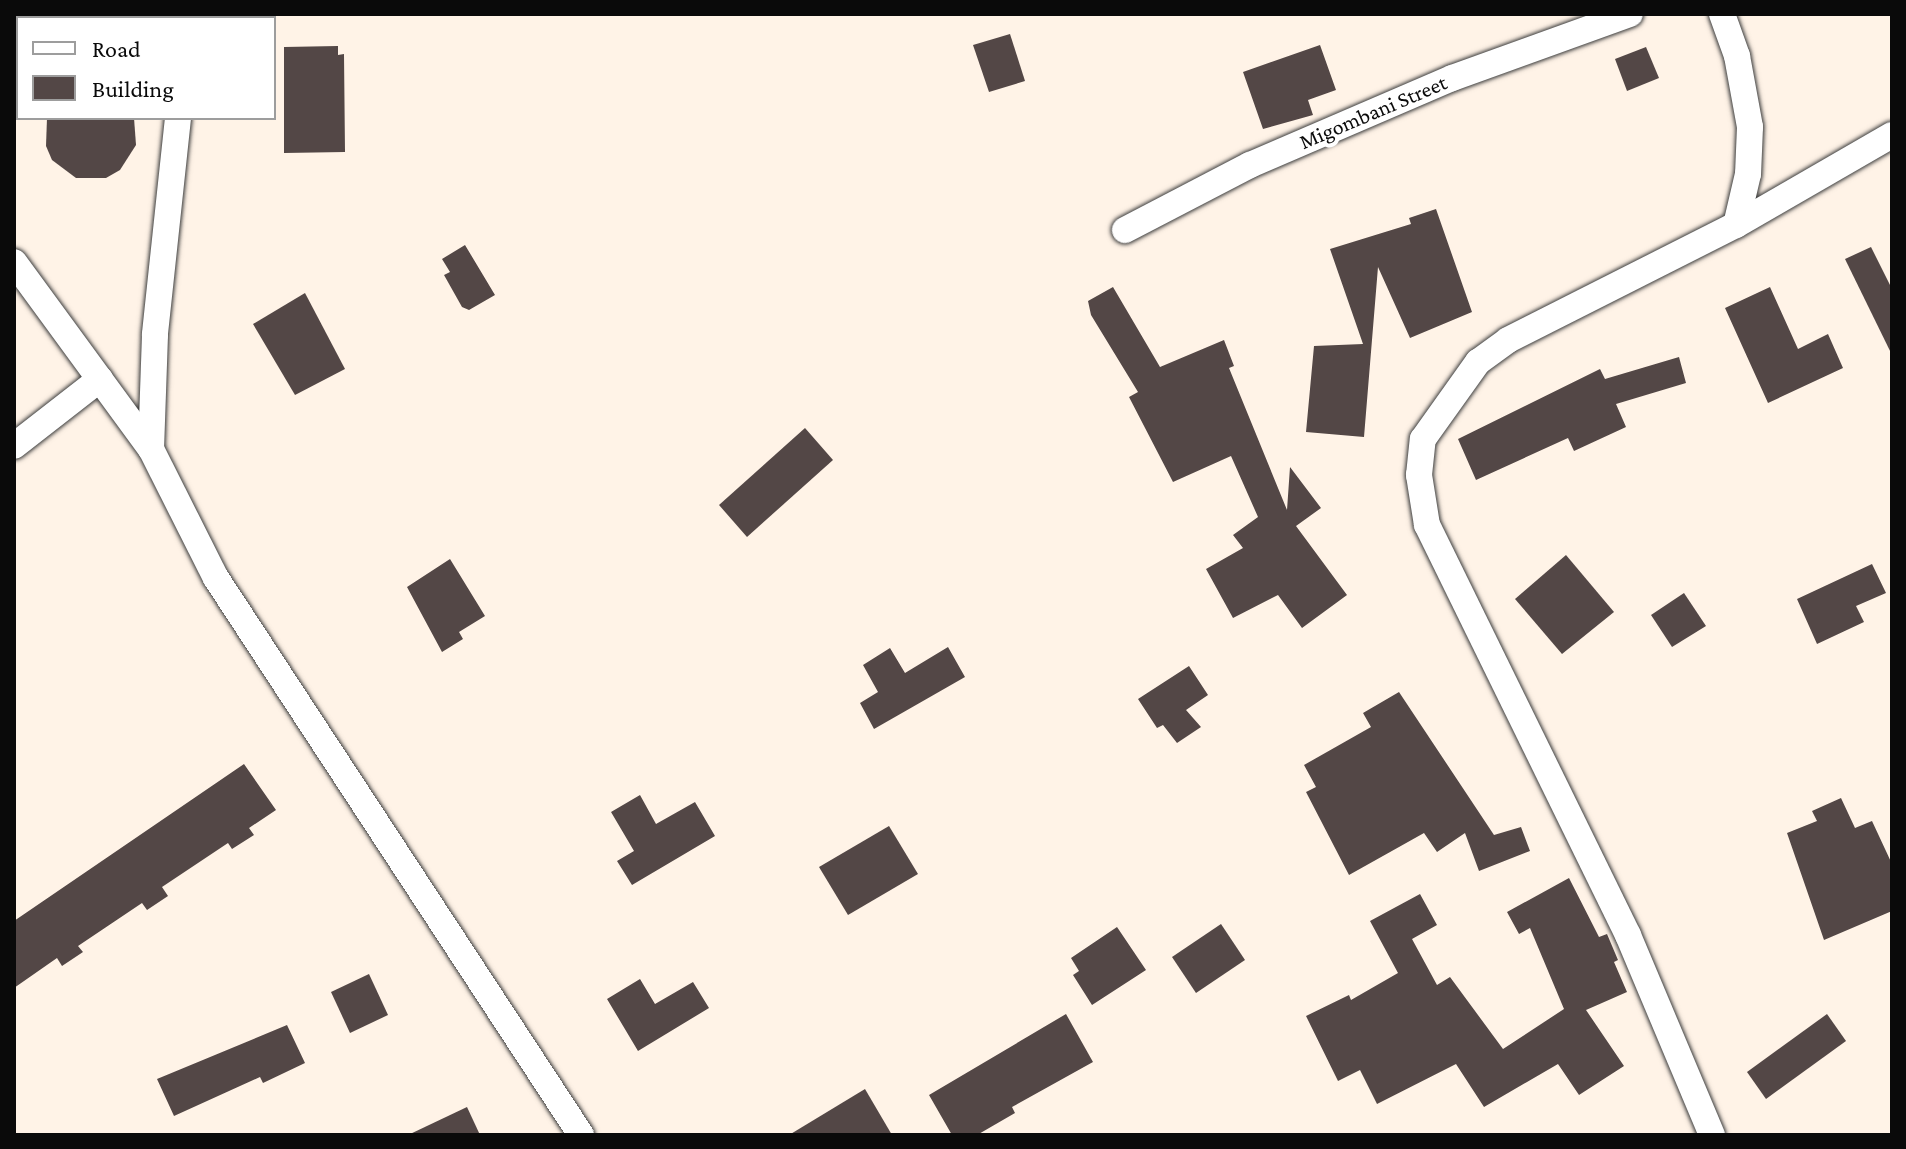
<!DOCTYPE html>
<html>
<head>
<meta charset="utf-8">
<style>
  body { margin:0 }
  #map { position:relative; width:1906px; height:1149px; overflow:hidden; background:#fff3e7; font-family:"Crimson Pro",serif }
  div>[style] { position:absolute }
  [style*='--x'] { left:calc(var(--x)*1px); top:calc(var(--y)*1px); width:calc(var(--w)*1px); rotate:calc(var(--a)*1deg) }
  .building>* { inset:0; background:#534746 }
  .roads { filter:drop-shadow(0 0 2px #3d3d3d) drop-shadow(0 0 2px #3d3d3d) }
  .minor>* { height:26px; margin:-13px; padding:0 13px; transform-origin:13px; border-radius:13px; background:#fff }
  span { translate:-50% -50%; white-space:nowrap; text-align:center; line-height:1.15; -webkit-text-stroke:8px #fff; paint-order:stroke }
  .street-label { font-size:22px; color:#0a0a0a }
  .frame { position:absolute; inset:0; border:16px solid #0a0a0a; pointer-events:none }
  .legend { position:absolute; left:16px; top:16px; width:260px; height:104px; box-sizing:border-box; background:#fff; border:2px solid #9d9d9d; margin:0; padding:10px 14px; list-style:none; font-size:24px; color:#0a0a0a }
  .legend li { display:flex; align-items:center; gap:16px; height:40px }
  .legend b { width:40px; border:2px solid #9d9d9d }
</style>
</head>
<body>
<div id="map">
  <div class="building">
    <i style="clip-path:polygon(1010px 34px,1025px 81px,989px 92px,973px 45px)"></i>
    <i style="clip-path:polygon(1320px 45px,1336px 90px,1308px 100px,1313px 115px,1263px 129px,1243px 72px)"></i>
    <i style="clip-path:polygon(338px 46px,338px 55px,344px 54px,345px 152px,284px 153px,284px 47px)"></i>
    <i style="clip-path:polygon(1646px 47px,1659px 78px,1627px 91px,1615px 59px)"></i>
    <i style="clip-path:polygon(47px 118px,134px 118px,136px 145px,120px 170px,106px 178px,76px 178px,52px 160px,46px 146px)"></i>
    <i style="clip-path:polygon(1436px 209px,1472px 312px,1410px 338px,1378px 267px,1364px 437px,1306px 432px,1314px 346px,1363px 344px,1330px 249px,1411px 224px,1409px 218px)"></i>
    <i style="clip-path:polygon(465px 245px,495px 295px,469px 310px,462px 307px,444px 275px,450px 272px,442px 259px)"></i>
    <i style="clip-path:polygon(1871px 247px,1892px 289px,1892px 355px,1845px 259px)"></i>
    <i style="clip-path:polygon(1113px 287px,1160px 367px,1224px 340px,1234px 366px,1229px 368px,1287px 510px,1290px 467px,1321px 508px,1296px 526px,1347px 595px,1302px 628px,1278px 595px,1233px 618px,1206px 569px,1243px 548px,1233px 535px,1258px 517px,1231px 456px,1173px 482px,1129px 397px,1138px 392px,1091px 315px,1088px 301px)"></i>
    <i style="clip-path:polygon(1770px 287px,1798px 349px,1828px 334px,1843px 368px,1768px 403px,1725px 308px)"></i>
    <i style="clip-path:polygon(305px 293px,345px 369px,295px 395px,253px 324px)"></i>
    <i style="clip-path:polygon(1679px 357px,1686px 383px,1616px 404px,1626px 427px,1574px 451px,1568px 438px,1476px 480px,1458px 439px,1600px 369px,1605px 379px)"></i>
    <i style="clip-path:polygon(805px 428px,833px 460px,747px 537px,719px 505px)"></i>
    <i style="clip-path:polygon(1566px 555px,1614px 612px,1562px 654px,1515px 599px)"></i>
    <i style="clip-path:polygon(450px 559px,485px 616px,459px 632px,463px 639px,442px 652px,407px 587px)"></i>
    <i style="clip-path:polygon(1872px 564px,1886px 593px,1856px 606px,1864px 622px,1817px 644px,1797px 599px)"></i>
    <i style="clip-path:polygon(1684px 593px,1706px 626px,1672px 647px,1651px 615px)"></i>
    <i style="clip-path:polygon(948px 647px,965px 677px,874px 729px,860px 703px,878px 692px,863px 665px,890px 648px,905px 673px)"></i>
    <i style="clip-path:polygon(1189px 666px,1208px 695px,1186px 710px,1201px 727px,1177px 743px,1163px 725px,1157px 728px,1138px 699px)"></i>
    <i style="clip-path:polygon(1399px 692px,1494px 835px,1521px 827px,1530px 851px,1479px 871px,1465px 833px,1437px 852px,1424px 833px,1349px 875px,1306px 792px,1316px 787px,1304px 765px,1371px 727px,1363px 713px)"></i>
    <i style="clip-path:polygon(244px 764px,276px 810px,249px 828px,254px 835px,232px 849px,228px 843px,162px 887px,168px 896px,147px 910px,142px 903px,78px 946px,83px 952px,62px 966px,57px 958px,14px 988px,14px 921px)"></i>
    <i style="clip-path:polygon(640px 795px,656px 824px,695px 802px,715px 836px,632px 885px,617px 861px,634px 851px,611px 812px)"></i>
    <i style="clip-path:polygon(1841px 798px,1855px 828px,1872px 821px,1892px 864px,1892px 911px,1824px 940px,1787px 833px,1817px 821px,1812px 811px)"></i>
    <i style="clip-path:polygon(889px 826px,918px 874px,848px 915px,819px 867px)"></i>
    <i style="clip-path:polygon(1569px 878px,1599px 937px,1607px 934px,1618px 960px,1614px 962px,1627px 992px,1586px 1010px,1624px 1066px,1579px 1095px,1558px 1064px,1484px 1107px,1456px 1064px,1377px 1104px,1360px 1070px,1338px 1081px,1306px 1016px,1349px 995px,1351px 1000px,1398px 973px,1370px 921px,1420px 894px,1437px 925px,1412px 939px,1437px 985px,1450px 977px,1503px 1049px,1564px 1009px,1530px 928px,1519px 934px,1507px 912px)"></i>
    <i style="clip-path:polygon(1221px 924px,1245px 960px,1196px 993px,1172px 957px)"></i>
    <i style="clip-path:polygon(1117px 927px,1146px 970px,1092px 1005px,1073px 975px,1079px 971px,1071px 958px)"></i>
    <i style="clip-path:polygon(369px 974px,388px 1015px,350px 1033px,331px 992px)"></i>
    <i style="clip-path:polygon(640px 979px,655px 1004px,693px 982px,709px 1008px,638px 1051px,607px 999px)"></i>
    <i style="clip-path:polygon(1066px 1014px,1093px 1062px,1012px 1107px,1015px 1113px,977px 1135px,952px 1135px,929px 1095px)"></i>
    <i style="clip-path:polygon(1827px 1014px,1846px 1041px,1766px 1099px,1747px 1072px)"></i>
    <i style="clip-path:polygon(287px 1025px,305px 1063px,263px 1083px,260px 1077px,174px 1116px,157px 1079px)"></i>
    <i style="clip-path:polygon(865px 1089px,892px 1135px,789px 1135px)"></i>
    <i style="clip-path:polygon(467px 1107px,480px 1135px,408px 1135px)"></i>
  </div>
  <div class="roads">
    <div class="minor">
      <i style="--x:1722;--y:14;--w:45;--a:70.3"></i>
      <i style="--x:1737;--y:56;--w:72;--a:79.6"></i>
      <i style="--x:1750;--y:127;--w:47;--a:92.4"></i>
      <i style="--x:1748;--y:174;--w:52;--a:103.2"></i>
      <i style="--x:186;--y:18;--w:4;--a:-90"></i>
      <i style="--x:178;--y:118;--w:218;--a:96.1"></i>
      <i style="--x:155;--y:335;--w:114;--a:92"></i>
      <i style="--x:151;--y:449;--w:144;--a:63.3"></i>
      <i style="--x:216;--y:578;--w:666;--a:56.76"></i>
      <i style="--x:1125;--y:230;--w:141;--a:-27.5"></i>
      <i style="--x:1250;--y:165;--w:220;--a:-23.3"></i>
      <i style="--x:1452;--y:78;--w:189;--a:-19.8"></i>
      <i style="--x:14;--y:262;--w:232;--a:53.8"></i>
      <i style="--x:14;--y:446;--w:109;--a:-37.9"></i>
      <i style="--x:1712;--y:1135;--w:217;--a:-112.8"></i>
      <i style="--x:1628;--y:935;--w:457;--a:-116.1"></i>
      <i style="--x:1427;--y:525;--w:51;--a:-99.1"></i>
      <i style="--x:1419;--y:475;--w:36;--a:-84"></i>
      <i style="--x:1423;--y:439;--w:95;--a:-54.5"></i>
      <i style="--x:1478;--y:362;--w:37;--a:-36"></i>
      <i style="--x:1508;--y:340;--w:255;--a:-26.8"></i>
      <i style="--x:1736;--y:225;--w:180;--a:-30"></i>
    </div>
  </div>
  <div class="street-label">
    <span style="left:1373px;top:112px;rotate:-23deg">Migombani Street</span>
  </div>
  <div class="frame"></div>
  <ul class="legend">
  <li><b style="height:10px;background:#fff"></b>Road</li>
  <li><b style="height:22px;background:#534746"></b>Building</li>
  </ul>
</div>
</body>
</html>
